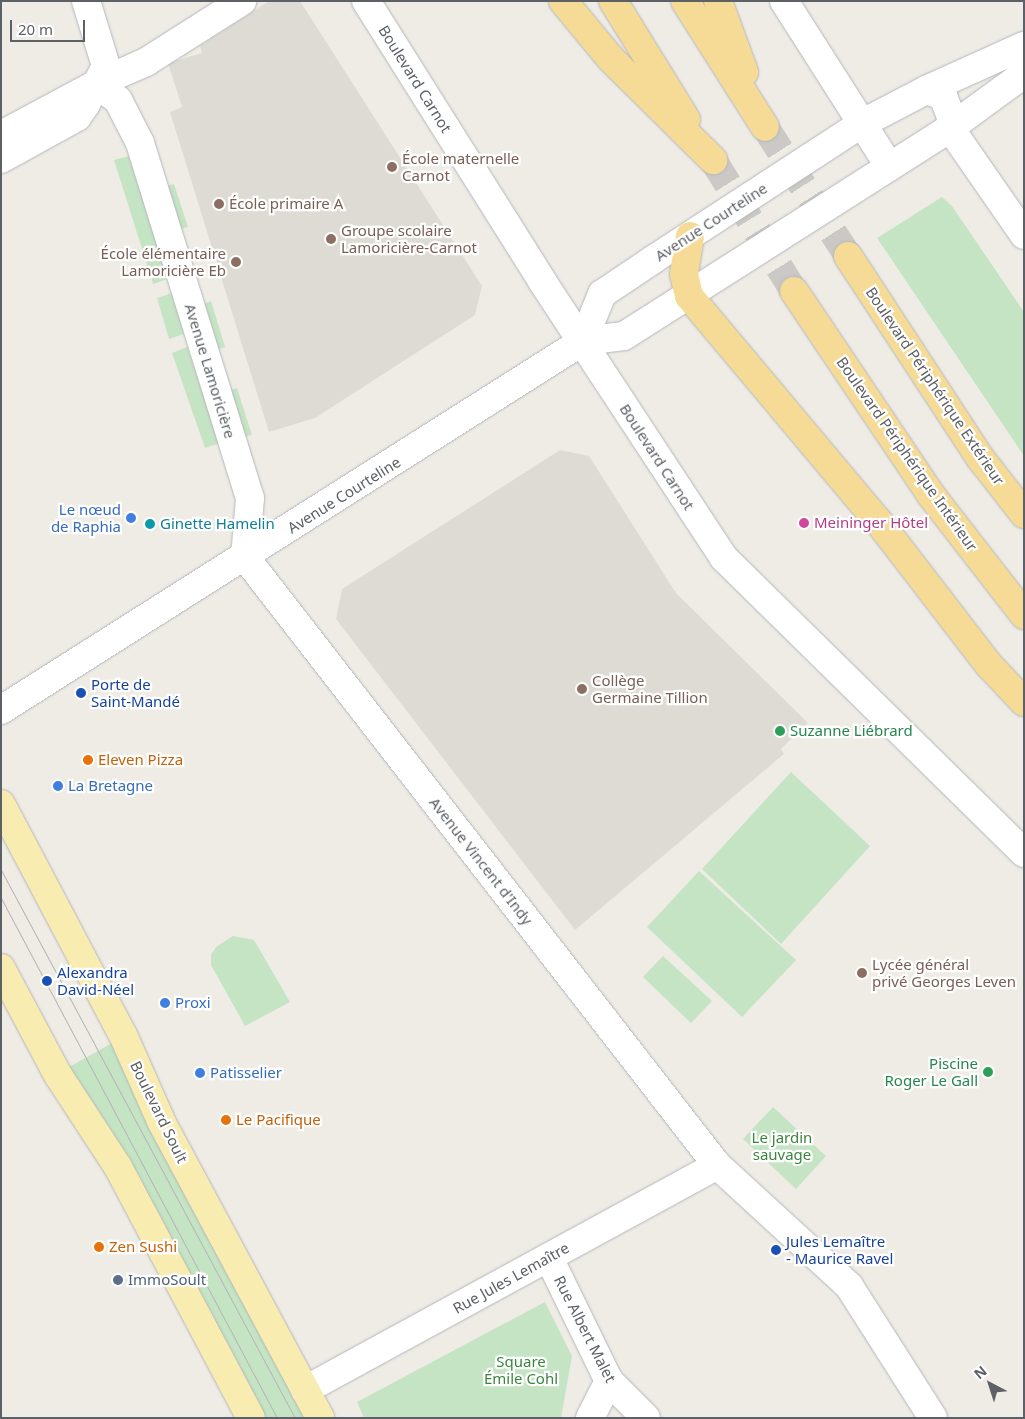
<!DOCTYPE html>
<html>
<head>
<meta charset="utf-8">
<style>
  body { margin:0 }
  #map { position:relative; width:1025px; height:1419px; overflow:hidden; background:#efece6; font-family:"Noto Sans",sans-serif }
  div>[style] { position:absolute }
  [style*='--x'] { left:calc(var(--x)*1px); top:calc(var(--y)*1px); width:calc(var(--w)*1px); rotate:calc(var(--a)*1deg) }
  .education>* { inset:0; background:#dedbd4 }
  .green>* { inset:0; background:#c5e4c4 }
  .highway-tunnel>* { height:28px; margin-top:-14px; transform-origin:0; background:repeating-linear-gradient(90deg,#cac9c6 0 28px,transparent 0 42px) }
  .roads { filter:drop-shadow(0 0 1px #b3b6b9) drop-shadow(0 0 1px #b3b6b9) }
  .street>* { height:28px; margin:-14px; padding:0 14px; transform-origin:14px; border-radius:14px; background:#fff }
  .secondary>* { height:28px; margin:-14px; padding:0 14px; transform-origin:14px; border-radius:14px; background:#fff }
  .primary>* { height:28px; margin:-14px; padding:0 14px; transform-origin:14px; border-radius:14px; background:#f9ecb0 }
  .highway>* { height:28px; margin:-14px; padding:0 14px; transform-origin:14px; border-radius:14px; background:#f6db96 }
  .tram>* { height:1px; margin:-0.5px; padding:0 0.5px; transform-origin:0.5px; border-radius:0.5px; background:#b4b5b5 }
  .dots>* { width:14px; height:14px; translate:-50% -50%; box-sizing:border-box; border:2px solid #fff; border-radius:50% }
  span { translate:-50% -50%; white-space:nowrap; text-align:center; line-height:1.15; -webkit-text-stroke:4.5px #fff; paint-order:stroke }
  .street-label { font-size:15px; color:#5d6165 }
  .education-label { font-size:15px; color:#785e54 }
  .left { translate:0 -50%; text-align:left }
  .right { translate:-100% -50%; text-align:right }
  .shop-label { font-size:15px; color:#366cbe }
  .hotel-label { font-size:15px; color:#b23c85 }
  .culture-label { font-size:15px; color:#0d838f }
  .transit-label { font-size:15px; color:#164399 }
  .leisure-label { font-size:15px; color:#27864d }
  .food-label { font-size:15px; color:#c56008 }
  .park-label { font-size:15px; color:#3c853e }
  .service-label { font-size:15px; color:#4e5e75 }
  .frame { position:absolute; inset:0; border:2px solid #5d6165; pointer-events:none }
  .north { position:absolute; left:965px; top:1359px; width:50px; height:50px; -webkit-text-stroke:4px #fff; paint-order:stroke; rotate:320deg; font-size:14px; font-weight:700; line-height:20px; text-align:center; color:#5d6165 }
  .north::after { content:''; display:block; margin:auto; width:18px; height:22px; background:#5d6165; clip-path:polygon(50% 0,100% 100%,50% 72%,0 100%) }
  .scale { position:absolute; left:10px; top:20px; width:75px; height:22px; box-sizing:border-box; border:2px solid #5d6165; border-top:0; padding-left:6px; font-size:15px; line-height:18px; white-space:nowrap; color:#5d6165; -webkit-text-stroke:4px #fff; paint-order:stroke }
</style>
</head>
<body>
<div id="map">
  <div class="education">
    <i style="clip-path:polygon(269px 1px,300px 1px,482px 286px,475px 315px,315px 418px,269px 432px,170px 112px,182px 107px,168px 63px,202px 53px,200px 46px)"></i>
    <i style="clip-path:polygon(560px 450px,589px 456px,676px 593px,808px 723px,781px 749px,784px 754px,575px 930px,336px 619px,342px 589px)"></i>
  </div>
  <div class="green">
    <i style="clip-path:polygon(129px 156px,168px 279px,153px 284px,114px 160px)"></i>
    <i style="clip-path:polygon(174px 184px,188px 227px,174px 231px,160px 188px)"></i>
    <i style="clip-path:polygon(942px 197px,952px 206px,1024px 312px,1024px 456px,877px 238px)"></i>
    <i style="clip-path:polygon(172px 293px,184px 334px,169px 339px,157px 298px)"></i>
    <i style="clip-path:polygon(211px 301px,225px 347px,210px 352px,196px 307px)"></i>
    <i style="clip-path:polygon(187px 347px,220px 443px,205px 448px,172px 353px)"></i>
    <i style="clip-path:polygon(237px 388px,252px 435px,236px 439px,222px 393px)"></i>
    <i style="clip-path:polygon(791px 772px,870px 846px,781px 944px,702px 869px)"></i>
    <i style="clip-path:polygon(699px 871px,796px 960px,742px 1017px,647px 927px)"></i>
    <i style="clip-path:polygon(233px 936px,254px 940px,290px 1002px,245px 1026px,211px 965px,211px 955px,216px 947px)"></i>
    <i style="clip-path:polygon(663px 956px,712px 1001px,691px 1023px,643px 977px)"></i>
    <i style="clip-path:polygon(114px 1042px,306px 1418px,265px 1418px,137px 1179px,69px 1067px)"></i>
    <i style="clip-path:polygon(773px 1107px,826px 1156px,796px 1189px,743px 1139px)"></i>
    <i style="clip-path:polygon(545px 1302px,572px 1356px,561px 1418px,364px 1418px,357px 1402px)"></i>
  </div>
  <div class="highway-tunnel">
    <i style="--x:765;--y:127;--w:153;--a:57.2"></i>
    <i style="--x:713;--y:160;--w:154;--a:58.3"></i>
  </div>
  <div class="roads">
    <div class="street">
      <i style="--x:366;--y:1;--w:331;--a:57.8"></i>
      <i style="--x:542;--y:281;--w:331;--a:56.7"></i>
      <i style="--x:724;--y:558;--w:421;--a:44.5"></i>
      <i style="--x:784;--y:1;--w:196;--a:57.5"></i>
      <i style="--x:96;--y:84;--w:27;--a:36"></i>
      <i style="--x:118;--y:100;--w:48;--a:62.9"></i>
      <i style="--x:140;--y:143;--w:372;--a:72.8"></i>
      <i style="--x:250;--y:498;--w:59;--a:94.8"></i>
      <i style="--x:245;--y:557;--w:770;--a:52.18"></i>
      <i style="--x:717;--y:1165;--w:179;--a:42.5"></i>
      <i style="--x:849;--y:1286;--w:156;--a:57.5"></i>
      <i style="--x:926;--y:90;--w:18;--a:19"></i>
      <i style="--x:943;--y:96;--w:22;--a:69"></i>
      <i style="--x:951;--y:117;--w:11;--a:95"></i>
      <i style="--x:1;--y:135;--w:108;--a:-28.2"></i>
      <i style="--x:96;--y:84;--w:55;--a:-23.7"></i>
      <i style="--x:146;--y:62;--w:114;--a:-32.4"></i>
      <i style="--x:1;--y:159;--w:87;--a:-28.9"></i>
      <i style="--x:77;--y:117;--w:16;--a:-55"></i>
      <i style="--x:86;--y:104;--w:43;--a:-62.2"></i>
      <i style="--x:106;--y:66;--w:68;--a:-107.1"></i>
      <i style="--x:549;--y:1258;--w:137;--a:64"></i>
      <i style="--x:609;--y:1381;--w:52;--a:45"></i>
      <i style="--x:305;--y:1390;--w:469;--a:-28.6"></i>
      <i style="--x:590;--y:1418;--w:42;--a:-62.8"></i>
    </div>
    <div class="secondary">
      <i style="--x:950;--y:128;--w:130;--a:55.3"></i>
      <i style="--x:583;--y:341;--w:51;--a:-68"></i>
      <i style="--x:602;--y:294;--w:63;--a:-33.9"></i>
      <i style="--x:654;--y:259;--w:249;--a:-33.1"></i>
      <i style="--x:863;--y:123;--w:71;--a:-27.6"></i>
      <i style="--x:926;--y:90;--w:107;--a:-24.2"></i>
      <i style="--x:1;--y:710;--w:689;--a:-32.38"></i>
      <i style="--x:583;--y:341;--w:41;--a:-7"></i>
      <i style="--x:624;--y:336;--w:387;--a:-32.5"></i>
      <i style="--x:950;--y:128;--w:92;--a:-36.1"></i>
    </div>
    <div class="primary">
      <i style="--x:1;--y:804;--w:261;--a:62.2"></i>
      <i style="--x:123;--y:1035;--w:96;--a:66.1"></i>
      <i style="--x:162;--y:1123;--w:335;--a:61.8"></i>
      <i style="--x:1;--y:968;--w:121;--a:62"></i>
      <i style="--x:58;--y:1075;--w:110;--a:56.9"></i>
      <i style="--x:118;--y:1167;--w:284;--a:62.1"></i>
    </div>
    <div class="highway">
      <i style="--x:563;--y:1;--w:75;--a:50.4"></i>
      <i style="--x:611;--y:59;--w:144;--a:44.7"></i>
      <i style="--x:613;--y:1;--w:139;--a:58.3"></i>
      <i style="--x:685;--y:1;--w:149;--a:57.6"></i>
      <i style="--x:718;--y:1;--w:76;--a:69.9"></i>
      <i style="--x:690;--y:236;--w:38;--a:99"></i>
      <i style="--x:684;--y:274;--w:23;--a:77"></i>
      <i style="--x:689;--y:296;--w:294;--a:50"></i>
      <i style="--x:878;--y:521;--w:182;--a:52.4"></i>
      <i style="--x:989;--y:665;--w:51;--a:46.6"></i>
      <i style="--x:848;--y:256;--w:243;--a:56.8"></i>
      <i style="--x:981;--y:459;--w:70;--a:52"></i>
      <i style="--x:794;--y:291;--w:246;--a:56.1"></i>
      <i style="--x:931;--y:495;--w:152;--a:52.2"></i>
    </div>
  </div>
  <div class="tram">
    <i style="--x:1;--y:870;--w:622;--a:61.79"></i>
    <i style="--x:1;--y:898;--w:589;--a:62.04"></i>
  </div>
  <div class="dots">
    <i style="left:392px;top:167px;background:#8d6e63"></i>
    <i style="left:219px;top:204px;background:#8d6e63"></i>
    <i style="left:331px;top:239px;background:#8d6e63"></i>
    <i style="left:236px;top:262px;background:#8d6e63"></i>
    <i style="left:131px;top:518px;background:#3f7fe0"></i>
    <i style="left:804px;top:523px;background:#d1479c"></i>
    <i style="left:150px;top:524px;background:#0f9aa8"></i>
    <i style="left:582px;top:689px;background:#8d6e63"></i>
    <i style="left:81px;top:693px;background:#1a4fb4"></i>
    <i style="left:780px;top:731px;background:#2e9e5b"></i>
    <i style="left:88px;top:760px;background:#e8710a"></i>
    <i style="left:58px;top:786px;background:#3f7fe0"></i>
    <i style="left:862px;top:973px;background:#8d6e63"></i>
    <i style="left:47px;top:981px;background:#1a4fb4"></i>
    <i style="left:165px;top:1003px;background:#3f7fe0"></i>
    <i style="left:988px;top:1072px;background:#2e9e5b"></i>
    <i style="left:200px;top:1073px;background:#3f7fe0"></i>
    <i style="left:226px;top:1120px;background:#e8710a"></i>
    <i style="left:99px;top:1247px;background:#e8710a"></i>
    <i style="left:776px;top:1250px;background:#1a4fb4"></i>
    <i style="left:118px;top:1280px;background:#5c6f8a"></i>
  </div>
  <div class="street-label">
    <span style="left:415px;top:79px;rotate:58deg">Boulevard Carnot</span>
    <span style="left:711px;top:222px;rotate:-33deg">Avenue Courteline</span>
    <span style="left:210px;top:371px;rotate:73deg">Avenue Lamoricière</span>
    <span style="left:935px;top:386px;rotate:56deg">Boulevard Périphérique Extérieur</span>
    <span style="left:907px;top:454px;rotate:55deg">Boulevard Périphérique Intérieur</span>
    <span style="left:657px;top:457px;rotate:57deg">Boulevard Carnot</span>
    <span style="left:344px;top:495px;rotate:-32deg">Avenue Courteline</span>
    <span style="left:481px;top:861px;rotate:52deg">Avenue Vincent d'Indy</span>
    <span style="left:159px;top:1112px;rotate:64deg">Boulevard Soult</span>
    <span style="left:511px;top:1278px;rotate:-29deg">Rue Jules Lemaître</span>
    <span style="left:585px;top:1329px;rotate:63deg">Rue Albert Malet</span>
  </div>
  <div class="education-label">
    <span class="left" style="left:402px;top:167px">École maternelle<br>Carnot</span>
    <span class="left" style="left:229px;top:204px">École primaire A</span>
    <span class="left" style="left:341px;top:239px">Groupe scolaire<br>Lamoricière-Carnot</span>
    <span class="right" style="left:226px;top:262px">École élémentaire<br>Lamoricière Eb</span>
    <span class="left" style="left:592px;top:689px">Collège<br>Germaine Tillion</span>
    <span class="left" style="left:872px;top:973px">Lycée général<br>privé Georges Leven</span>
  </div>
  <div class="shop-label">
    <span class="right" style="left:121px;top:518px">Le nœud<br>de Raphia</span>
    <span class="left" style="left:68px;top:786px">La Bretagne</span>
    <span class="left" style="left:175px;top:1003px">Proxi</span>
    <span class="left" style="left:210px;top:1073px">Patisselier</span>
  </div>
  <div class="hotel-label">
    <span class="left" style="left:814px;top:523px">Meininger Hôtel</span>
  </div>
  <div class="culture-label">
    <span class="left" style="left:160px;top:524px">Ginette Hamelin</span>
  </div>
  <div class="transit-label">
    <span class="left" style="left:91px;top:693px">Porte de<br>Saint-Mandé</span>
    <span class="left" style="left:57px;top:981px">Alexandra<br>David-Néel</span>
    <span class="left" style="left:786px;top:1250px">Jules Lemaître<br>- Maurice Ravel</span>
  </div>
  <div class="leisure-label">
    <span class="left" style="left:790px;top:731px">Suzanne Liébrard</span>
    <span class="right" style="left:978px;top:1072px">Piscine<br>Roger Le Gall</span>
  </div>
  <div class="food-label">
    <span class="left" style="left:98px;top:760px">Eleven Pizza</span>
    <span class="left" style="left:236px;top:1120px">Le Pacifique</span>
    <span class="left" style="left:109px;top:1247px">Zen Sushi</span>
  </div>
  <div class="park-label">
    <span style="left:782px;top:1146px">Le jardin<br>sauvage</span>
    <span style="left:521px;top:1370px">Square<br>Émile Cohl</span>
  </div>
  <div class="service-label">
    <span class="left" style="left:128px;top:1280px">ImmoSoult</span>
  </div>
  <div class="frame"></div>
  <div class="north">N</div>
  <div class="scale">20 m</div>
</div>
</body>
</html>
